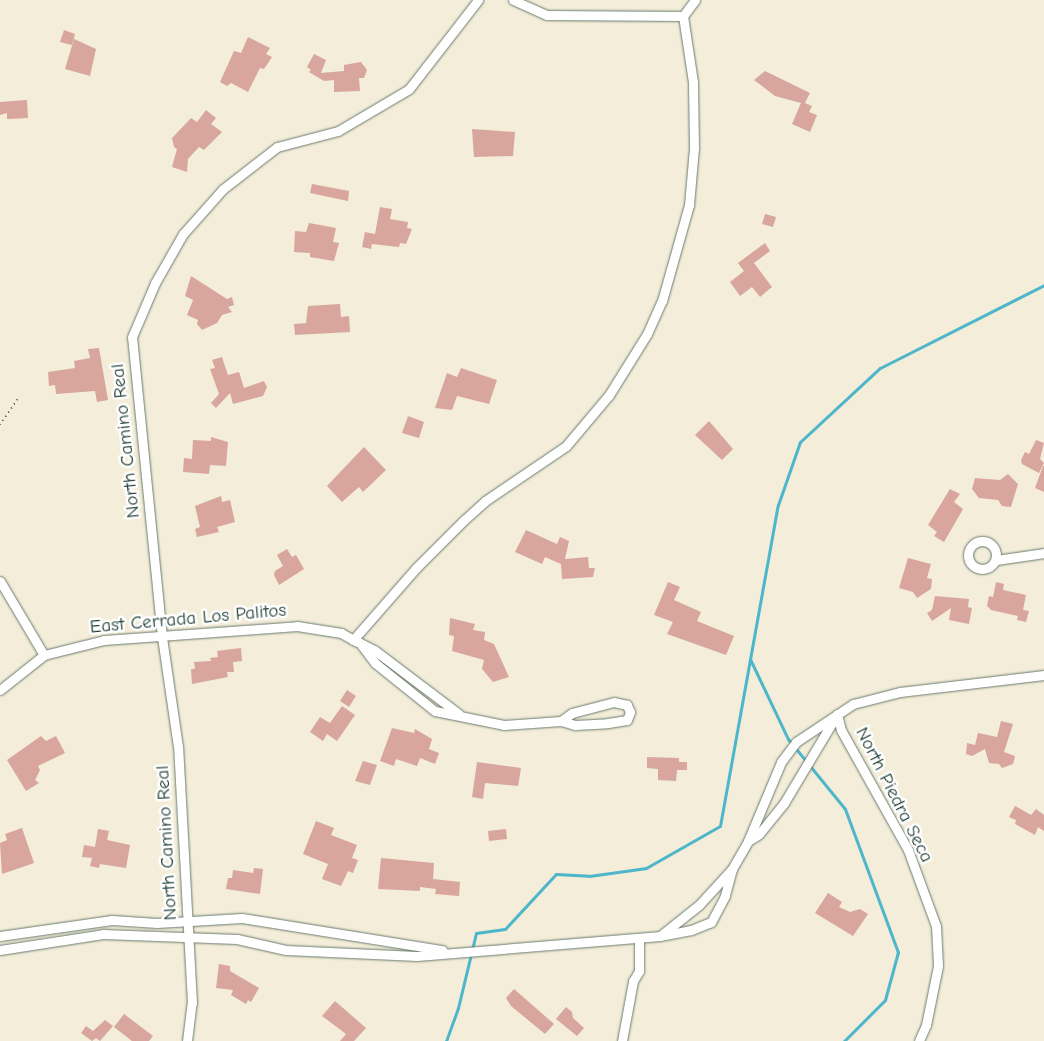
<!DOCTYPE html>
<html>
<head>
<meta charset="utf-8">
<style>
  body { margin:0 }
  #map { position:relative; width:1044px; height:1041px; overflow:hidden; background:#f3edd9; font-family:"Comic Neue",sans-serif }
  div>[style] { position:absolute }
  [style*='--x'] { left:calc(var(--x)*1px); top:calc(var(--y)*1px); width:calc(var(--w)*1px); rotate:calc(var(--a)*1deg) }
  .stream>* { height:3px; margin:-1.5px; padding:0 1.5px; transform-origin:1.5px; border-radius:1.5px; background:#4db6ca }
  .building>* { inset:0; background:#d8a69c }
  .path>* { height:2px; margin-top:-1px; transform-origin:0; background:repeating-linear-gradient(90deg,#697b6e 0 1px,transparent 0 5px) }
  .roads { filter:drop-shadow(0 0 1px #697b6e) drop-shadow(0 0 1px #697b6e) }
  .street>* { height:9px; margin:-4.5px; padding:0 4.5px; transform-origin:4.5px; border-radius:4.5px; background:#fff }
  .street>.ring { margin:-4.5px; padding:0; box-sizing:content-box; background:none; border:9px solid #fff; border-radius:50% }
  span { translate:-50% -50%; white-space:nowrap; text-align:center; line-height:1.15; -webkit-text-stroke:5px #fff; paint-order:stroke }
  .street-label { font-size:19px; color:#1f3d34 }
</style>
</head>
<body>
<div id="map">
  <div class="stream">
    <i style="--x:750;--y:659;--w:89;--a:64.6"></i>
    <i style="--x:788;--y:739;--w:90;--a:50.8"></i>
    <i style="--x:845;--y:809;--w:153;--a:69.7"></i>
    <i style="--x:898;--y:952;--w:50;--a:105.2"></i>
    <i style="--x:885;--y:1000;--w:58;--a:135"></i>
    <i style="--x:446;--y:1041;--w:35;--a:-70"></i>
    <i style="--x:458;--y:1008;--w:77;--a:-76.5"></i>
    <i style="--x:476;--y:933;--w:29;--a:-8"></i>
    <i style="--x:505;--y:929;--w:75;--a:-47.2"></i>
    <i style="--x:556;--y:874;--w:33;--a:3"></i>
    <i style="--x:589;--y:876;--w:58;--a:-8"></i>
    <i style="--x:646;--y:868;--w:85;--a:-29.6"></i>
    <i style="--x:720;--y:826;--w:326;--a:-79.8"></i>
    <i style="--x:778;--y:505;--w:67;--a:-70.8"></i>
    <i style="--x:800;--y:442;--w:109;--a:-42.8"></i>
    <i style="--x:880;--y:368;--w:184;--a:-26.8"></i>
  </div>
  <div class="building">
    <i style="clip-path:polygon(64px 30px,75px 34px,72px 45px,60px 42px)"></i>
    <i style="clip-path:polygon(248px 37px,270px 48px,266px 54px,272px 57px,264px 69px,260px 68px,248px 92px,231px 83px,227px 86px,220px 82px,234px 51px,241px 53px)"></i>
    <i style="clip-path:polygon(74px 39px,96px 49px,90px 76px,65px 69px)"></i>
    <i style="clip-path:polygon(314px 54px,326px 60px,321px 73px,344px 71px,344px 65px,361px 62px,367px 70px,364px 78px,359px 78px,360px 91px,334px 92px,334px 80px,324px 81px,309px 72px,311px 70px,307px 67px)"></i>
    <i style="clip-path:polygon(765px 71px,810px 93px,805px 103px,812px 106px,809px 112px,817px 115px,810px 132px,792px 124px,801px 103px,775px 96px,754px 80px)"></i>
    <i style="clip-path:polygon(27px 100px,28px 118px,7px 119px,7px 113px,0 115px,0 102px)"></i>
    <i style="clip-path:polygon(206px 110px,216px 118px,211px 124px,222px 132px,204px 150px,199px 147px,188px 159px,187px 172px,172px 167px,177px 149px,174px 147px,172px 138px,191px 118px,197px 122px)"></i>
    <i style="clip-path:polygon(472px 129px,515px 132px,513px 156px,474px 157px)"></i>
    <i style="clip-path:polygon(312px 184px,349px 191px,348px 201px,310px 193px)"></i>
    <i style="clip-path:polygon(380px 207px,392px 209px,390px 219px,408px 222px,407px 228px,412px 229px,406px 244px,400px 243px,399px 247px,372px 244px,371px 249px,362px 247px,365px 232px,375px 234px)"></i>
    <i style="clip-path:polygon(765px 214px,776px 217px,773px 227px,762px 224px)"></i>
    <i style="clip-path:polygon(309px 223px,336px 228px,333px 242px,339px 243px,334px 261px,310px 257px,310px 253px,294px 252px,295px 231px,306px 232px)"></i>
    <i style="clip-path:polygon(765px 243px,770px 251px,754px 263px,772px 287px,760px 297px,752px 287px,740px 296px,730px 282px,744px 271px,738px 263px)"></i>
    <i style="clip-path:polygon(191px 276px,227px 299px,232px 297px,234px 305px,228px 307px,232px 312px,222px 315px,217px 323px,202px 330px,197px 324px,198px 320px,187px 315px,193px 300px,185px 296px)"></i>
    <i style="clip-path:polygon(340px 304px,341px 317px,349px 316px,350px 332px,295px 335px,294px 324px,306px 323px,308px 306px)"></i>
    <i style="clip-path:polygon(99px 348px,108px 400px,97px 402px,95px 391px,56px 394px,55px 385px,49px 386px,48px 372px,75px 368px,74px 361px,90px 358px,88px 349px)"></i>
    <i style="clip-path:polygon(222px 357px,228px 375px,239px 372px,244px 388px,264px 381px,267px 387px,263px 396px,233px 404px,230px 393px,216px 408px,211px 403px,219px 394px,210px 369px,215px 368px,212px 360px)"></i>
    <i style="clip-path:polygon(461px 368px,497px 380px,489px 404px,457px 396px,452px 410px,435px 408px,447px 373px,457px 377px)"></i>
    <i style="clip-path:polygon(408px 416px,424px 422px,419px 438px,402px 433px)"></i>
    <i style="clip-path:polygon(709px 421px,733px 449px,722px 460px,695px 435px)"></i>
    <i style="clip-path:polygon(211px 437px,228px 442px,226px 466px,210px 465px,209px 474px,183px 472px,184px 458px,192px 459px,193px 440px,211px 441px)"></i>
    <i style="clip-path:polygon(1036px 440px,1044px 443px,1040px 459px,1044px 463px,1039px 473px,1022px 464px,1021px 460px,1025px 452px,1029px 454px)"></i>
    <i style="clip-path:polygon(364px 447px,386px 470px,363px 492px,359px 487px,342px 502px,327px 486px)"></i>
    <i style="clip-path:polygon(1043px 466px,1044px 466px,1044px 492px,1035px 488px)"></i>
    <i style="clip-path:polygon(1008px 474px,1018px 484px,1011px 507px,1002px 506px,998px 500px,979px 498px,972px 489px,975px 478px,1000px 480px)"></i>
    <i style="clip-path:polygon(950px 489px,960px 494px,954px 502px,963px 509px,944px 542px,934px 536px,937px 532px,928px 525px)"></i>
    <i style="clip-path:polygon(221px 496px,222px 502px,230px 500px,235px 522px,217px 527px,219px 532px,197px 537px,195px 529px,200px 527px,195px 506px)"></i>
    <i style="clip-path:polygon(526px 530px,557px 544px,560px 537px,569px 541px,565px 559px,588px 557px,589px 568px,595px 568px,593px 577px,562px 579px,561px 564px,545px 557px,542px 564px,515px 552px)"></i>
    <i style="clip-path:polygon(287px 549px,292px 557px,296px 555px,304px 569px,279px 585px,274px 575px,275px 571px,283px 566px,277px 555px)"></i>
    <i style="clip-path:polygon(908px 558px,931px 564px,927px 578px,932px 579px,931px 589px,917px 598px,913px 592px,899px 588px)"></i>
    <i style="clip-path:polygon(668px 582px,680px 587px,674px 600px,701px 612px,697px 621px,734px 636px,726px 655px,667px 634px,673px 622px,654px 615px)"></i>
    <i style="clip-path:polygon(996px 582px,1004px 584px,1003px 590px,1026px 595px,1023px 610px,1029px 611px,1026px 622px,1017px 620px,1018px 616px,991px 610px,987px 606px,989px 596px,993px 597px)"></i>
    <i style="clip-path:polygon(935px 596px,969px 599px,968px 607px,972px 608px,969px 624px,949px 620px,951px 608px,932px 621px,927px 613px,932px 610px)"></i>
    <i style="clip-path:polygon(450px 618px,475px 624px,473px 630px,485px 632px,484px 640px,494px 644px,509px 677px,493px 682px,482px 669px,484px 660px,452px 651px,454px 636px,449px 635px)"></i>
    <i style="clip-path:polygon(241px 648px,242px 661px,233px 662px,234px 672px,227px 672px,228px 677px,192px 684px,191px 669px,195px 669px,194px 662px,211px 661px,210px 658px,218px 657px,217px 651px)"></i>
    <i style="clip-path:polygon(347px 690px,356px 696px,349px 707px,340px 701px)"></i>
    <i style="clip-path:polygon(342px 706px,355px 715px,337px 741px,327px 734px,323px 741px,310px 732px,320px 717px,330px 723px)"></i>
    <i style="clip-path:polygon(1001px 721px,1013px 724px,1004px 752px,1015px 756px,1013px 764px,1002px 768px,999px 764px,989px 763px,985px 749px,972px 756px,966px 754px,967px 743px,975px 745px,978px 733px,997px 737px)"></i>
    <i style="clip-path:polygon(392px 728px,414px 733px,415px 729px,432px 739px,429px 749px,439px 753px,435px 764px,420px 758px,417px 766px,396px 759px,394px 766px,380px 761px)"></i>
    <i style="clip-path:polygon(41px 736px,46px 741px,56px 736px,65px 753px,38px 766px,40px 770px,35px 780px,39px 783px,26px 791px,7px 760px)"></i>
    <i style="clip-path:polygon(647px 757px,679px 758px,679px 762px,687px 762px,687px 770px,677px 770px,676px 781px,658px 780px,658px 769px,647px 768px)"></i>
    <i style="clip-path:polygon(363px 761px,377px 765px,370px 785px,355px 781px)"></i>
    <i style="clip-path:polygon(477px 762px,521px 768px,518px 786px,485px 783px,483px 799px,472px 797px)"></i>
    <i style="clip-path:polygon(1015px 806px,1031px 815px,1036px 809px,1044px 815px,1044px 831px,1038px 827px,1035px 835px,1015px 824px,1016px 820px,1009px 817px)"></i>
    <i style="clip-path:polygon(316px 821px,334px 828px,331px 835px,357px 845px,352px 858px,358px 860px,353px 873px,348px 871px,341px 886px,322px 879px,328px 864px,303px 854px)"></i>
    <i style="clip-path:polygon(22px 828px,34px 863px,2px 874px,0 843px,7px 840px,5px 834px)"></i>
    <i style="clip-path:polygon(98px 829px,109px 831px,107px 840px,130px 845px,126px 868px,100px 864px,99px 868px,90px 866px,92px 858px,82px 857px,84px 845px,95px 847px)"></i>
    <i style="clip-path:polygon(506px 829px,507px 839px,489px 841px,488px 831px)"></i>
    <i style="clip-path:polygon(381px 858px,434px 863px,433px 879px,460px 882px,459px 896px,435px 894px,436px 889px,420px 887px,420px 891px,378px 889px)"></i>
    <i style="clip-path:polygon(254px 868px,263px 869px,260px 894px,226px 889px,228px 878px,232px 878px,233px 870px,253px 873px)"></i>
    <i style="clip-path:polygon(828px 893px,842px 902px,839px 907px,850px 912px,860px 909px,868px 914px,853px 936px,815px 913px)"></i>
    <i style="clip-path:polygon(219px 964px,230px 966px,230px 971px,259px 988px,251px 1002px,248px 1000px,246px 1004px,231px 995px,233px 990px,216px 988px)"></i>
    <i style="clip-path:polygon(514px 989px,554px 1024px,545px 1034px,511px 1006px,506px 998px)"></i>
    <i style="clip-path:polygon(335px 1001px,366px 1028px,354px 1041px,340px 1041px,346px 1034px,322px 1016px)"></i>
    <i style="clip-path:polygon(566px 1007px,572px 1012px,573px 1018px,584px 1028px,577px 1036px,556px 1019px)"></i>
    <i style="clip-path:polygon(124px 1014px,153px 1036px,149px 1041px,132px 1041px,114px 1027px)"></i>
    <i style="clip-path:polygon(105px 1020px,113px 1026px,100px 1041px,96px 1038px,92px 1041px,81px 1033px,86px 1026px,93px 1031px)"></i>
  </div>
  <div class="path">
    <i style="--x:0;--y:425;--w:32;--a:-56"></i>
  </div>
  <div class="roads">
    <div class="street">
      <i style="--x:513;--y:0;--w:37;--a:24"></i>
      <i style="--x:547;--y:15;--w:136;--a:0.4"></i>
      <i class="ring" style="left:968px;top:541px;width:19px;height:19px"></i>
      <i style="--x:996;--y:560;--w:49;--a:-8.3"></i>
      <i style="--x:0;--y:581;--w:86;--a:59.3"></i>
      <i style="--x:353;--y:640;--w:96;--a:-48.8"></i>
      <i style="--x:416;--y:568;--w:66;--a:-45"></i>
      <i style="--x:463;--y:521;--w:30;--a:-42"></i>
      <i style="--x:485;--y:501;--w:98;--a:-34.2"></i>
      <i style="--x:566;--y:446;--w:67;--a:-49.9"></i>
      <i style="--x:609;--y:395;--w:72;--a:-58.1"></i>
      <i style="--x:647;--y:334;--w:36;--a:-66"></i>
      <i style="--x:662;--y:301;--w:100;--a:-74.3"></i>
      <i style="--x:689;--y:205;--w:57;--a:-85"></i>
      <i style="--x:694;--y:148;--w:66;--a:-90.9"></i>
      <i style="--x:693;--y:82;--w:67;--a:-98.6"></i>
      <i style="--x:683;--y:16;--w:20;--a:-53"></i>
      <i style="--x:0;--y:690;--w:56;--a:-38.5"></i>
      <i style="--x:44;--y:655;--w:62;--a:-14"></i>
      <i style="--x:104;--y:640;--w:194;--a:-4.1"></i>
      <i style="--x:297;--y:626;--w:45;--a:9"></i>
      <i style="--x:341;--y:633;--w:18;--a:29"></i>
      <i style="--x:459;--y:714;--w:106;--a:-143"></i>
      <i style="--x:374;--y:650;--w:16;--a:-153"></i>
      <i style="--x:360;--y:643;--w:25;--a:53"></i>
      <i style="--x:375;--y:663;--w:77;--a:38.7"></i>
      <i style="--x:435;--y:711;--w:70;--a:11.5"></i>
      <i style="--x:504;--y:725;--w:57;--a:-4"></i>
      <i style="--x:561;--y:721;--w:15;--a:16"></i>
      <i style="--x:575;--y:725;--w:33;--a:-3"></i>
      <i style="--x:608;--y:723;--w:19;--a:-9"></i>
      <i style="--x:627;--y:720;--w:9;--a:-69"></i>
      <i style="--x:630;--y:712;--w:8;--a:-113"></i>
      <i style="--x:627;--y:705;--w:13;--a:-167"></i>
      <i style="--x:614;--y:702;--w:43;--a:165.3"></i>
      <i style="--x:572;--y:713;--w:14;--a:144"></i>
      <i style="--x:837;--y:714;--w:16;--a:76"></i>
      <i style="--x:841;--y:730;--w:137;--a:60.8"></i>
      <i style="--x:908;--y:850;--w:81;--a:69.8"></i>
      <i style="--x:936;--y:926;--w:40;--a:87.1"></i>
      <i style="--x:938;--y:966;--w:60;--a:101.5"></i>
      <i style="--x:926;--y:1025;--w:17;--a:114"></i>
      <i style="--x:748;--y:841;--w:13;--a:-32"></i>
      <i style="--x:759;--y:834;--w:40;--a:-51"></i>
      <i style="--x:784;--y:803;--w:101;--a:-59.1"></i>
      <i style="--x:732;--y:869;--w:28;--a:105"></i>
      <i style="--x:725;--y:896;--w:30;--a:118"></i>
      <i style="--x:711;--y:922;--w:22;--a:158"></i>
      <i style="--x:691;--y:930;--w:32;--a:169"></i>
      <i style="--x:660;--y:936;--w:50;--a:-38.5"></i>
      <i style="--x:699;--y:905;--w:49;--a:-47.5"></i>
      <i style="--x:732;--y:869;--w:32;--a:-60"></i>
      <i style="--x:748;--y:841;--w:86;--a:-67.3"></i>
      <i style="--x:781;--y:762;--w:25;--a:-53"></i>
      <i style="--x:796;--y:742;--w:69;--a:-33.7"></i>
      <i style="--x:853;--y:704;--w:49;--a:-14.3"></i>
      <i style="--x:900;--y:692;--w:145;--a:-6.7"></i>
      <i style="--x:0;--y:936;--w:113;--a:-8.1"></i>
      <i style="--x:112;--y:920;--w:45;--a:3.8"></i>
      <i style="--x:157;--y:923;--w:85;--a:-3.4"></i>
      <i style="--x:242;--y:918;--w:203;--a:9.1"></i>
      <i style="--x:0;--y:950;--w:104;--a:-8.8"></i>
      <i style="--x:103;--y:934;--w:134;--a:2.1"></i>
      <i style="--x:237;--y:939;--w:50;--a:12.7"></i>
      <i style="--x:286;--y:950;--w:131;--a:2.6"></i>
      <i style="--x:417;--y:956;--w:244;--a:-4.7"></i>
      <i style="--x:187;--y:1041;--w:38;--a:-83"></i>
      <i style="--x:192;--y:1003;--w:256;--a:-93.1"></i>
      <i style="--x:178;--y:747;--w:111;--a:-98.3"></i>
      <i style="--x:162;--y:637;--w:301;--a:-95.7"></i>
      <i style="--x:132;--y:337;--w:59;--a:-66.9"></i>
      <i style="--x:155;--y:283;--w:56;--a:-60.3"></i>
      <i style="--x:183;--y:234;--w:60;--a:-48.4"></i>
      <i style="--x:223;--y:189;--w:68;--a:-37.9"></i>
      <i style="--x:277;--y:147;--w:63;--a:-14.7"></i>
      <i style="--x:338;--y:131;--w:82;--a:-30.6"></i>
      <i style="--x:409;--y:89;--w:113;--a:-52.2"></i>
      <i style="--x:622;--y:1041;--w:61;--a:-79.6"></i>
      <i style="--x:633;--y:981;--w:12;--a:-59"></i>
      <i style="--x:639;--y:971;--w:32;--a:-90"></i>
    </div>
  </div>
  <div class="street-label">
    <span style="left:126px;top:441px;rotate:-96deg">North Camino Real</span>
    <span style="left:188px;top:619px;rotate:-5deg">East Cerrada Los Palitos</span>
    <span style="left:894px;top:795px;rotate:63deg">North Piedra Seca</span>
    <span style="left:167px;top:843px;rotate:-93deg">North Camino Real</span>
  </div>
</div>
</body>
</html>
